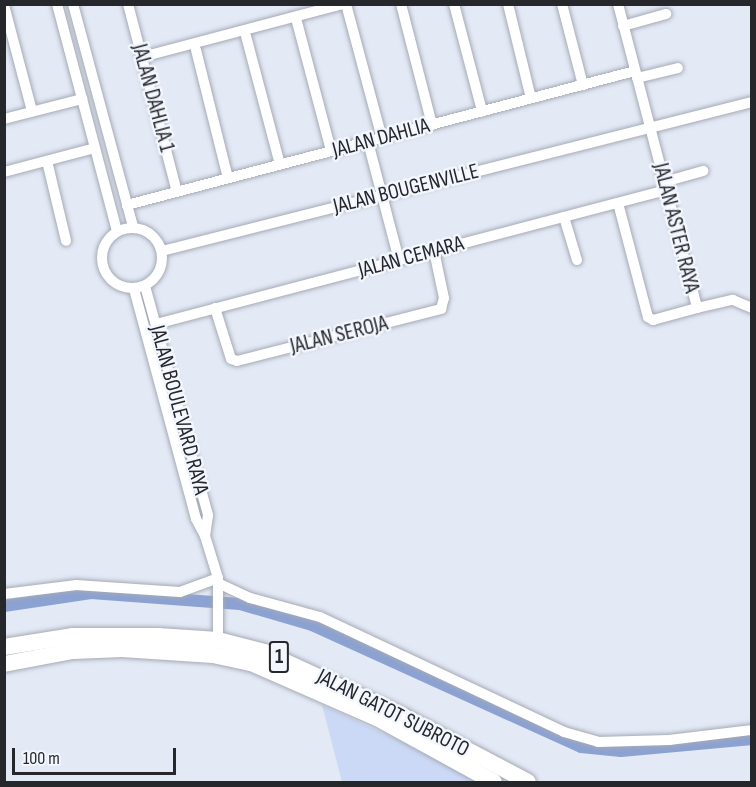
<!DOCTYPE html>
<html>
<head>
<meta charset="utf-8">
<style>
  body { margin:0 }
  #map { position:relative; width:756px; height:787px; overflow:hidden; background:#e3e9f5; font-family:"Sofia Sans Condensed",sans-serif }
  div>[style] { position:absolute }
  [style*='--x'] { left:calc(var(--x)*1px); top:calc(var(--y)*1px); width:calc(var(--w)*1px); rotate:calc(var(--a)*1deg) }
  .green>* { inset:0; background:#cbd9f6 }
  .canal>* { height:12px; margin:-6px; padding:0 6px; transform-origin:6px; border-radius:6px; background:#8ba2d2 }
  .roads { filter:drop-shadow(0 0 2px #a5aab6) drop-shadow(0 0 2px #a5aab6) }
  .minor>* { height:10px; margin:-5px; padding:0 5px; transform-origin:5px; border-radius:5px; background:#fff }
  .minor>.ring { margin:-5px; padding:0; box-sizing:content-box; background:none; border:10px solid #fff; border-radius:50% }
  .trunk>* { height:16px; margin:-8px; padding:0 8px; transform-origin:8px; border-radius:8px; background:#fff }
  span { translate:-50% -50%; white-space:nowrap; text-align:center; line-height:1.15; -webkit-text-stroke:5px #f2f6fd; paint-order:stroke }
  .shield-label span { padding:2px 4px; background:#f2f6fd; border:2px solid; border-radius:4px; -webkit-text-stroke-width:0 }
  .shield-label { font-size:21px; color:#25272b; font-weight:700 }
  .street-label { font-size:22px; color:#25272b }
  .frame { position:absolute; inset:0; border:6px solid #25272b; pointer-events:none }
  .scale { position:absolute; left:12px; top:748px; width:164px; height:27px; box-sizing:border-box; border:3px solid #25272b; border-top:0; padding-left:8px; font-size:18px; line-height:21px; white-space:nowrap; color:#25272b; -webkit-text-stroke:4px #f2f6fd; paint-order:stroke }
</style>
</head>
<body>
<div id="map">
  <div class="green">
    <i style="clip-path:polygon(322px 705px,475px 775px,473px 782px,342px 782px)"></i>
  </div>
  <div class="canal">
    <i style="--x:4;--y:606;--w:88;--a:-8.5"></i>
    <i style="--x:91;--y:593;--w:149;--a:4.2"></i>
    <i style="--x:240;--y:604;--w:75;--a:16.3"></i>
    <i style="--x:312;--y:625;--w:295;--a:24.4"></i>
    <i style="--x:581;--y:747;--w:40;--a:5.7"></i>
    <i style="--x:621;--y:751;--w:132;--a:-5.2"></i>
  </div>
  <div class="roads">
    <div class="minor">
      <i style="--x:57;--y:4;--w:235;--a:75.2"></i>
      <i style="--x:73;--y:4;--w:231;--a:74.9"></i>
      <i style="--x:128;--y:4;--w:194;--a:75.4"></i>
      <i style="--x:346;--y:4;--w:139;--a:75"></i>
      <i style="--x:401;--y:4;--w:125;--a:75.6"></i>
      <i style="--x:454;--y:4;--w:111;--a:75.3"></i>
      <i style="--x:508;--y:4;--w:97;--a:76.3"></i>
      <i style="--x:562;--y:4;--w:84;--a:75.5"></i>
      <i style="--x:618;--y:4;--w:314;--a:75.4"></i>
      <i style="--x:697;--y:308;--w:37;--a:-13"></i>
      <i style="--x:733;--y:300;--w:21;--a:23"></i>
      <i style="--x:4;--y:5;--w:110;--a:75.2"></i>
      <i style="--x:297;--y:22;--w:133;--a:75.2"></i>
      <i style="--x:623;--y:26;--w:45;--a:-15.6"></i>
      <i style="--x:246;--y:36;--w:133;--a:75.2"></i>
      <i style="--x:196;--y:50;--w:132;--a:76"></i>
      <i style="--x:142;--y:57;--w:207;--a:-14.8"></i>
      <i style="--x:637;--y:78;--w:42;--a:-13.7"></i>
      <i style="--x:4;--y:119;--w:81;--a:-14.4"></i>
      <i style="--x:368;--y:142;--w:122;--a:75.3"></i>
      <i style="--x:47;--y:161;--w:82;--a:76.6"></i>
      <i style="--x:4;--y:172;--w:94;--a:-14.8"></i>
      <i style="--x:664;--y:182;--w:41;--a:-15.8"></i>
      <i style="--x:618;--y:203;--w:118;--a:75.3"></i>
      <i style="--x:648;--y:317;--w:6;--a:31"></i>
      <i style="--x:653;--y:320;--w:46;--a:-15.3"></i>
      <i style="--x:127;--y:205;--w:525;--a:-14.78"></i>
      <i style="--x:564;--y:217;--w:45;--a:73.2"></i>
      <i class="ring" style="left:102px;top:228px;width:50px;height:50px"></i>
      <i style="--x:162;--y:251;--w:609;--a:-14.17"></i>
      <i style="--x:145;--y:286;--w:238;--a:74.6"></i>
      <i style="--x:208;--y:515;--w:21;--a:98"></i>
      <i style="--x:134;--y:289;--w:238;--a:74.9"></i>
      <i style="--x:196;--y:519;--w:19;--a:62"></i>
      <i style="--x:205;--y:536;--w:44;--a:72.8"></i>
      <i style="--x:218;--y:578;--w:62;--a:90"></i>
      <i style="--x:215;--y:308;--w:53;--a:72.6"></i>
      <i style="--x:231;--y:359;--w:6;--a:18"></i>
      <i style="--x:237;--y:361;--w:211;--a:-14.3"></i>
      <i style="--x:441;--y:309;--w:11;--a:-75"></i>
      <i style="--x:444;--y:298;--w:48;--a:-102"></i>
      <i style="--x:156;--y:324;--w:527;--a:-14.72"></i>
      <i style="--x:220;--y:584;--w:33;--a:25"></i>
      <i style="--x:250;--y:598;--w:73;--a:15.2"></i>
      <i style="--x:320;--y:617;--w:270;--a:25.2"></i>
      <i style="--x:564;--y:732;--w:35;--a:16"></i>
      <i style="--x:598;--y:742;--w:71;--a:-1.6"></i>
      <i style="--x:669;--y:740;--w:84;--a:-6.9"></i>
      <i style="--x:4;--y:594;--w:73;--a:-7.1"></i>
      <i style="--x:76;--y:585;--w:104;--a:3.9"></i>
      <i style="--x:180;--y:592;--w:40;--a:-20.2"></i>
    </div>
    <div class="trunk">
      <i style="--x:4;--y:647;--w:70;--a:-9.1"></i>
      <i style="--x:73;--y:636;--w:85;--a:0"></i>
      <i style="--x:158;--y:636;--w:60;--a:3.8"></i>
      <i style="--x:218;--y:640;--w:48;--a:14.6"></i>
      <i style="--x:264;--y:652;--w:153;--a:24.7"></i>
      <i style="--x:403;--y:716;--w:141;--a:27.8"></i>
      <i style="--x:4;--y:664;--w:70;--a:-10.7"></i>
      <i style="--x:73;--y:651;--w:49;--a:-2.3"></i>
      <i style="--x:122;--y:649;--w:91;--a:3.8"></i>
      <i style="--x:213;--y:655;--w:39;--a:12"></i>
      <i style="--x:251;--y:663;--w:137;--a:23.6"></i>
      <i style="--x:377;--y:718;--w:133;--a:28.7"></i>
    </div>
  </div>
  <div class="shield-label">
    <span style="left:279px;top:657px">1</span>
  </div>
  <div class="street-label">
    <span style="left:153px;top:98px;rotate:75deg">JALAN DAHLIA 1</span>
    <span style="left:381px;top:138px;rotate:-15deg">JALAN DAHLIA</span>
    <span style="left:406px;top:189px;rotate:-14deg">JALAN BOUGENVILLE</span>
    <span style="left:676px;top:228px;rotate:76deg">JALAN ASTER RAYA</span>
    <span style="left:411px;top:257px;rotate:-15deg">JALAN CEMARA</span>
    <span style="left:339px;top:335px;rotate:-14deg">JALAN SEROJA</span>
    <span style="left:179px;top:410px;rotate:75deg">JALAN BOULEVARD RAYA</span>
    <span style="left:393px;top:713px;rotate:27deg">JALAN GATOT SUBROTO</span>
  </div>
  <div class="frame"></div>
  <div class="scale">100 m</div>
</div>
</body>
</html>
